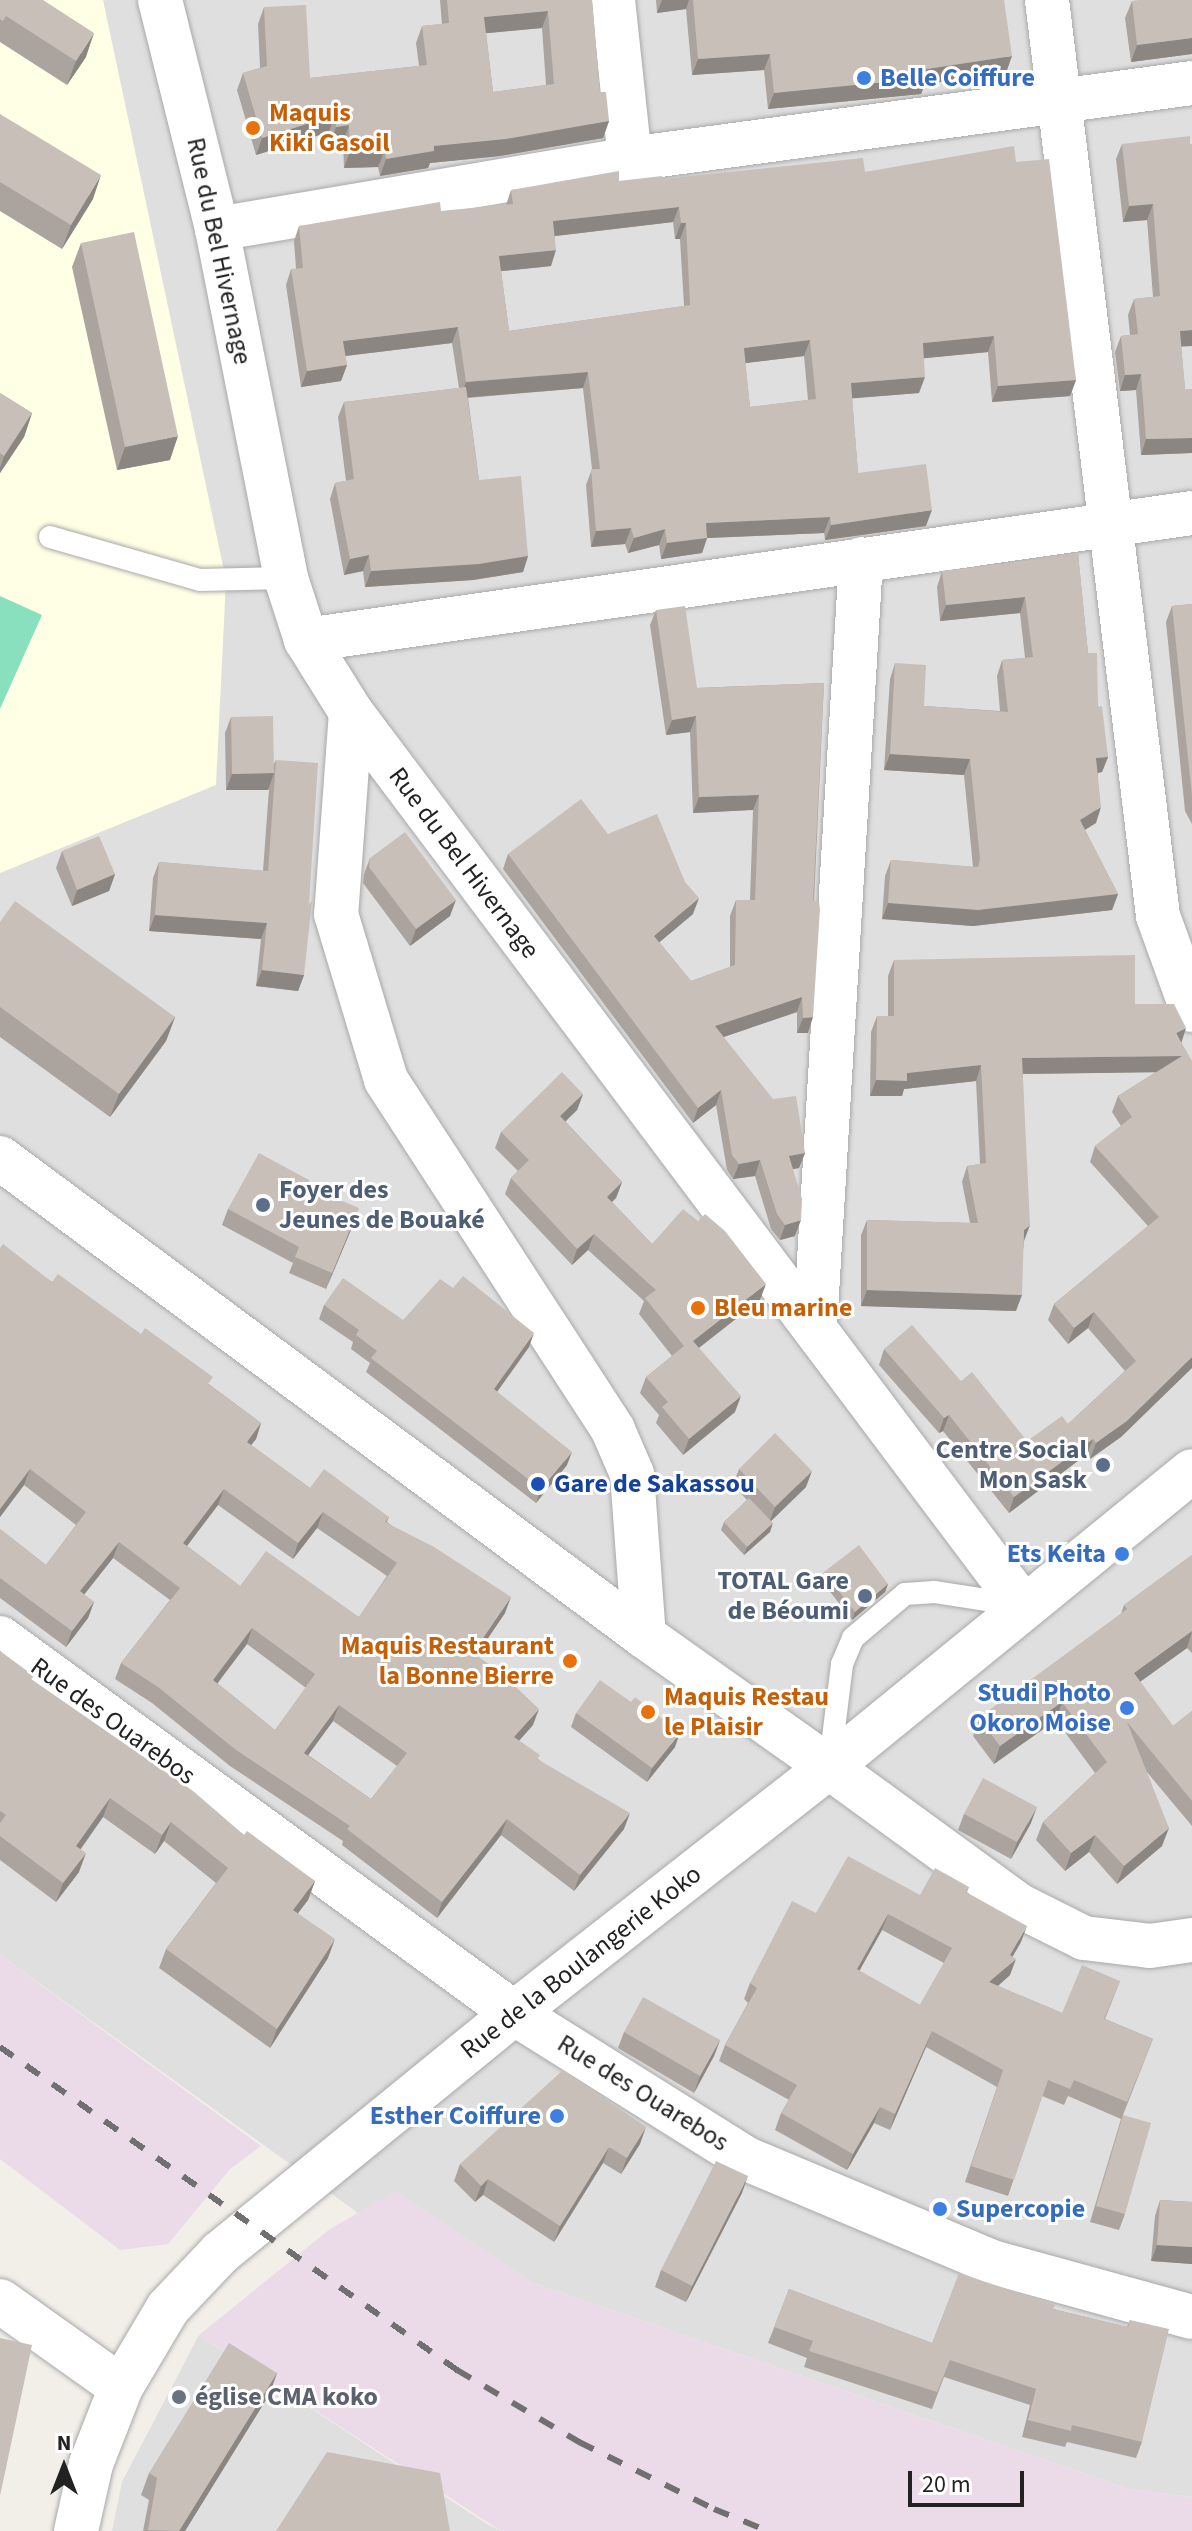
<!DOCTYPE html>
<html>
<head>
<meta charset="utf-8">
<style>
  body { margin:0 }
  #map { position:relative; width:1192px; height:2531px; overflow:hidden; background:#f2efe9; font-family:"Source Sans 3",sans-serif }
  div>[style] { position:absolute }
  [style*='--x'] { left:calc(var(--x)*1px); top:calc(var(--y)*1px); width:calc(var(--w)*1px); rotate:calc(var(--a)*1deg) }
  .residential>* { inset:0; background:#e0dfdf }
  .industrial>* { inset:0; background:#ebdbe8 }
  .education>* { inset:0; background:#ffffe5 }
  .pitch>* { inset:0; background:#88e0be }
  .roads { filter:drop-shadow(0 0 2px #a9a9a9) drop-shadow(0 0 2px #a9a9a9) }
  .service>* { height:22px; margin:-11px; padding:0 11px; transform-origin:11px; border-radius:11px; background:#fff }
  .minor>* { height:44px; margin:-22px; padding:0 22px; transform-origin:22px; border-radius:22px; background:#fff }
  .tertiary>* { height:44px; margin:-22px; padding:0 22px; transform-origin:22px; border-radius:22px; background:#fff }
  .rail>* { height:6px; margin-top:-3px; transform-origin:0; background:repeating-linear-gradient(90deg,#707070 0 16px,transparent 0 32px) }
  .wall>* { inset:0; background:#aba49e }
  .shaded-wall>* { inset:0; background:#8b8681 }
  .building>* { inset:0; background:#c7bfb8 }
  .dots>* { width:22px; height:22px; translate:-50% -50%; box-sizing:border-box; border:4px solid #fff; border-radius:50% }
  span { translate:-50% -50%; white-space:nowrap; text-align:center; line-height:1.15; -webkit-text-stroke:6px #fff; paint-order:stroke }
  .shop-label { font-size:26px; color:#366cbe; font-weight:700 }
  .left { translate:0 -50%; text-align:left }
  .right { translate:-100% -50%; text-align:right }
  .food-label { font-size:26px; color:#c56008; font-weight:700 }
  .street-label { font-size:26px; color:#222 }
  .service-label { font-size:26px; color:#4e5e75; font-weight:700 }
  .transit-label { font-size:26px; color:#164399; font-weight:700 }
  .worship-label { font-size:26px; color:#5b616d; font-weight:700 }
  .north { position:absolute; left:24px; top:2427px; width:80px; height:80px; -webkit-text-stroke:6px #fff; paint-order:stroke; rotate:0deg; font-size:22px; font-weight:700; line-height:32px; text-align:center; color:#222 }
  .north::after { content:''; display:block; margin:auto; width:28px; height:36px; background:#222; clip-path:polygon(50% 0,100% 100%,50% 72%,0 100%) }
  .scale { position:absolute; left:908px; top:2471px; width:116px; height:36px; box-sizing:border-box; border:4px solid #222; border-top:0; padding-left:10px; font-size:24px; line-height:28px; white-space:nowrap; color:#222; -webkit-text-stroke:6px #fff; paint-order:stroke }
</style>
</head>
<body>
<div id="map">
  <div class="residential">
    <i style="clip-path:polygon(0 0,1192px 0,1192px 2497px,1129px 2489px,533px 2283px,396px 2192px,358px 2213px,0 1955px)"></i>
    <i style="clip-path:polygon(199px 2335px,487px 2524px,501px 2531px,112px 2531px,122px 2482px)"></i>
  </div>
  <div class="industrial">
    <i style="clip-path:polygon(0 1955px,261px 2146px,230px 2169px,168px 2244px,120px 2250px,0 2159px)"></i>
    <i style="clip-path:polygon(396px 2191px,533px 2283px,1129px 2489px,1192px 2497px,1192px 2531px,501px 2531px,199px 2335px,330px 2229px)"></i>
  </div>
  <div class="education">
    <i style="clip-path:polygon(0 0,103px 0,226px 580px,216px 785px,0 873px)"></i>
  </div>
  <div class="pitch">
    <i style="clip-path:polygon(0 596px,42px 615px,0 709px)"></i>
  </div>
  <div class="roads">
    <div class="service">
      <i style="--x:50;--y:537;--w:156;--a:16"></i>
      <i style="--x:200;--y:580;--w:86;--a:-1.3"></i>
      <i style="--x:830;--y:1762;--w:99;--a:-83"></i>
      <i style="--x:842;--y:1664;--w:28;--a:-67"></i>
      <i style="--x:853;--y:1638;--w:68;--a:-40.2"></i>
      <i style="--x:905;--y:1594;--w:30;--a:-4"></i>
      <i style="--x:935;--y:1592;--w:84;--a:8.9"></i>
    </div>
    <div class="minor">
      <i style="--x:160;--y:0;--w:236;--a:76"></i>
      <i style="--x:217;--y:229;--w:356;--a:78.8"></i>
      <i style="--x:286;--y:578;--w:65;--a:72.1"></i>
      <i style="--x:306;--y:640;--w:85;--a:58"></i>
      <i style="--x:351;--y:712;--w:1118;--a:53.07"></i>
      <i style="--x:613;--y:0;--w:160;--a:83.9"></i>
      <i style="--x:1047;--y:0;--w:923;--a:83.09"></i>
      <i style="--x:1158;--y:916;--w:100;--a:70.1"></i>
      <i style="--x:217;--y:229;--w:419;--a:-9.6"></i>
      <i style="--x:630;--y:159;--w:567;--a:-7.7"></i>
      <i style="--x:306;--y:640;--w:895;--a:-8.16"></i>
      <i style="--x:351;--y:712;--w:203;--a:94.2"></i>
      <i style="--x:336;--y:914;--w:173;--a:73.2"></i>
      <i style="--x:386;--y:1080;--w:417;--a:57"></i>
      <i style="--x:613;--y:1430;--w:48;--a:66.6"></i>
      <i style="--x:632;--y:1474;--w:162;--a:85.8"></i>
      <i style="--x:815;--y:1327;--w:769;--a:-86.57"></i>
      <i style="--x:0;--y:1638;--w:636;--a:36.11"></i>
      <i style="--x:514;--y:2013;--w:275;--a:32.1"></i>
      <i style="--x:747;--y:2159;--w:266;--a:22.8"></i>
      <i style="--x:992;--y:2262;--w:207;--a:15.4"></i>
      <i style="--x:829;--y:1767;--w:234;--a:36.1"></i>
      <i style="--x:1018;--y:1905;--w:74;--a:26.6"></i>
      <i style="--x:1084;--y:1938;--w:66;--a:6.9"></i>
      <i style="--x:1150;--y:1946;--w:42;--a:-8.1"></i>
      <i style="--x:0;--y:2301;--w:148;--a:35.4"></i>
    </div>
    <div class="tertiary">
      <i style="--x:0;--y:1158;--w:802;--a:36.58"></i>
      <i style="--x:644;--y:1636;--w:227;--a:35.3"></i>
      <i style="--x:76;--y:2531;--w:69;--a:-77.4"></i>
      <i style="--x:91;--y:2464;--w:83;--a:-68.7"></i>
      <i style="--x:121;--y:2387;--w:92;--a:-59.3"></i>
      <i style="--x:168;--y:2308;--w:76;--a:-46.6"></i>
      <i style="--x:220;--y:2253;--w:380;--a:-39.2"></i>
      <i style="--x:514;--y:2013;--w:400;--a:-38"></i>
      <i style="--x:829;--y:1767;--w:468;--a:-39.2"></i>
    </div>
  </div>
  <div class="rail">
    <i style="--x:0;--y:2047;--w:560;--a:35.25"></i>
    <i style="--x:457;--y:2370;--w:142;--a:30.5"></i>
    <i style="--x:579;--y:2442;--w:151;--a:26.4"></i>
    <i style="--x:714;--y:2509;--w:58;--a:22.2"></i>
  </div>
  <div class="wall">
    <i style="clip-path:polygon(0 0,86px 57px,67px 85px,0 42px)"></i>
    <i style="clip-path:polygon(evenodd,440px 0,592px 0,600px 92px,609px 121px,603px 138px,500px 156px,430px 163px,428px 168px,380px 176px,378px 167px,344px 168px,343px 143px,330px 144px,329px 132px,256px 155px,237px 90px,243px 73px,260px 68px,258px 24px,264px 7px,310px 78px,419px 66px,416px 43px,422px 26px,442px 24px,440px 0,542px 28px,546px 85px,493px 92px,486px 33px,542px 28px)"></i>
    <i style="clip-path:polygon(656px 0,1004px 0,1006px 73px,925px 84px,921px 94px,768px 109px,764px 70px,692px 75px,686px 9px,657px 13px)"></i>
    <i style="clip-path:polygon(1192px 0,1192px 54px,1131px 62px,1125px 18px,1132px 1px)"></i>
    <i style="clip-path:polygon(0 114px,93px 199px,62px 249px,0 211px)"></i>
    <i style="clip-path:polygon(1122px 144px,1192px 144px,1192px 346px,1181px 346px,1185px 389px,1192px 389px,1192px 453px,1141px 455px,1136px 390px,1120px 391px,1115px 352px,1121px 336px,1130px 335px,1128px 315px,1134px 299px,1153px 297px,1147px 220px,1123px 222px,1116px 159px)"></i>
    <i style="clip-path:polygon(evenodd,1016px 162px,1076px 380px,1070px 396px,992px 402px,988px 352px,924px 358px,919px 393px,852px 398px,858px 473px,926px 526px,825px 540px,824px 533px,707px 538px,702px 553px,661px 559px,659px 545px,628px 553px,625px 544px,591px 547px,586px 485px,592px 469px,583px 388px,468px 398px,479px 480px,528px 556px,523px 572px,473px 580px,365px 587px,363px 571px,344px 575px,330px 499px,335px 483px,346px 481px,338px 417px,344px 402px,459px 388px,452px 343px,345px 356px,347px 365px,341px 381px,301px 387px,286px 285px,291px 269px,296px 269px,294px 241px,299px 226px,506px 205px,511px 190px,619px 181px,865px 172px,1016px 162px,673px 222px,675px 239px,680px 239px,684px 306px,509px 331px,501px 271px,551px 266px,555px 236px,673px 222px,1016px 162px,804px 356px,808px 400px,750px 407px,745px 363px,804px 356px)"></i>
    <i style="clip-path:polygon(81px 243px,170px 460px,117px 470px,72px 267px)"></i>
    <i style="clip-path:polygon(0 393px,32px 413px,24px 437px,0 473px)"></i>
    <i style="clip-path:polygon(1078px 554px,1088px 653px,1108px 757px,1102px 772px,1098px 773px,1096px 823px,1085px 830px,1118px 894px,1112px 910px,973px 926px,882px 919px,885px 876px,891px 860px,973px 867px,964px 775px,884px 770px,890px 679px,895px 663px,924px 706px,1000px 711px,997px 676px,1002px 660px,1025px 658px,1020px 613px,940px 621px,937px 587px,942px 571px)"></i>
    <i style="clip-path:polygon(1192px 604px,1192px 824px,1185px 811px,1166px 622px,1172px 606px)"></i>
    <i style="clip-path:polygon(656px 610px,697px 688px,824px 683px,808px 1033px,797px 1033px,797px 1012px,723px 1037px,805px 1153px,799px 1168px,793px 1169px,795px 1236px,780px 1240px,771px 1229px,755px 1176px,733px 1179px,727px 1170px,716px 1105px,693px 1123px,503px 869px,508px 854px,608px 834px,693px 914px,659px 942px,691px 981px,730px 967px,730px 916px,736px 900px,750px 900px,753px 810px,693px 813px,690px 732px,666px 735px,650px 625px)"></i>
    <i style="clip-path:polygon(231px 717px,274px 764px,276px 760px,304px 975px,298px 991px,256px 986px,261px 939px,149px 931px,153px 878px,159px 862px,263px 871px,269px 789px,268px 790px,226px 790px,225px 733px)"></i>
    <i style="clip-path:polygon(62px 851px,115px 874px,109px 891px,72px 906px,56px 868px)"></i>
    <i style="clip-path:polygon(370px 858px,450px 916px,410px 946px,363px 883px,364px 874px)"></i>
    <i style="clip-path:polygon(0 922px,175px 1017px,166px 1041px,110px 1117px,0 1037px)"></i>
    <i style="clip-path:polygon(894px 960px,1135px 1004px,1181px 1042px,1186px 1373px,1121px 1437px,1090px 1459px,1087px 1454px,1009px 1513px,943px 1431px,939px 1433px,879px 1365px,884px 1349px,961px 1381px,1027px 1441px,1068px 1424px,1125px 1371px,1088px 1328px,1068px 1344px,1048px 1320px,1054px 1304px,1148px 1226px,1090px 1162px,1095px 1146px,1121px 1126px,1112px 1112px,1118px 1096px,1156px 1072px,1023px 1074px,1024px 1242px,1016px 1311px,861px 1306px,861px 1235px,867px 1220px,970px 1223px,962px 1182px,967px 1166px,980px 1164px,976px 1081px,904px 1089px,902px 1096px,870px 1096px,871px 1032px,877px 1016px,888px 1016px,888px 976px)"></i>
    <i style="clip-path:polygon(583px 1094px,577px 1110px,565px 1121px,622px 1182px,616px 1198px,612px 1202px,652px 1244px,760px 1300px,699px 1348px,735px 1412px,683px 1455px,656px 1423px,659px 1415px,640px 1393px,646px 1377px,672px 1356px,639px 1314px,644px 1301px,588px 1250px,572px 1265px,505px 1194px,511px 1178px,518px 1171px,495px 1148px,501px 1132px)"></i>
    <i style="clip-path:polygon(309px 1180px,307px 1187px,353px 1225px,326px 1289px,289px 1273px,293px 1263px,222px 1225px,228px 1209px)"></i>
    <i style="clip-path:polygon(evenodd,0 1248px,210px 1385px,261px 1423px,256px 1439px,251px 1445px,310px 1488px,389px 1517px,387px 1522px,505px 1613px,476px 1656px,533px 1725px,519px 1741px,538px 1759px,624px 1829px,574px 1891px,501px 1835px,437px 1918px,342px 1845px,343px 1841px,230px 1766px,152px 1703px,115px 1679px,121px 1663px,170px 1600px,113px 1558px,84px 1595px,94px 1602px,88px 1618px,66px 1647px,0 1598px,0 1529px,46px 1565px,76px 1525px,24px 1485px,0 1517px,0 1248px,218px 1505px,293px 1559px,317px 1528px,387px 1576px,359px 1617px,240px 1586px,187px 1546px,218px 1505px,0 1248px,247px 1644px,306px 1688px,275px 1730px,217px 1683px,247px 1644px,0 1248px,333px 1721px,397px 1766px,371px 1799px,308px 1755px,333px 1721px)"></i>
    <i style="clip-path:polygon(324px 1305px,403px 1320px,529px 1347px,497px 1392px,567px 1465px,536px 1503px,366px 1372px,370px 1363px,351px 1349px,353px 1342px,319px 1319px)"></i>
    <i style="clip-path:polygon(739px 1469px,806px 1487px,771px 1521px,770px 1532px,744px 1555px,721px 1530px,724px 1522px,747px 1500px,733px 1485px)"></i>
    <i style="clip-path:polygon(1192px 1555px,1192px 1653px,1187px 1648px,1140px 1682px,1173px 1726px,1192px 1711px,1192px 1826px,1146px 1771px,1162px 1846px,1117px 1884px,1089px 1852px,1065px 1871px,1036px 1840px,1043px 1822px,1095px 1773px,1056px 1720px,994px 1764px,973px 1736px,979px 1718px,1121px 1614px,1124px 1605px)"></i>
    <i style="clip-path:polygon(824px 1572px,888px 1584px,885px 1592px,852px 1620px,821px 1580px)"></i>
    <i style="clip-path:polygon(0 1651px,32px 1680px,244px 1835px,315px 1881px,308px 1900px,298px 1913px,328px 1958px,270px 2048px,159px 1968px,166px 1949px,216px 1883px,164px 1841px,155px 1854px,103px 1817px,81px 1849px,79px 1872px,56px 1902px,0 1860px)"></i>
    <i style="clip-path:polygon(576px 1713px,675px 1747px,647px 1782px,571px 1727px)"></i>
    <i style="clip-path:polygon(964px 1814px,1031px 1823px,1011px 1859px,958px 1830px)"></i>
    <i style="clip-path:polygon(evenodd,969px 1887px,967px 1892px,1021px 1942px,1012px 1957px,1010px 1975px,998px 1986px,1062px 2013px,1120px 1981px,1105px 2019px,1153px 2039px,1123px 2115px,1125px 2214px,1119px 2230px,1090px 2222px,1121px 2119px,1068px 2096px,1064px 2105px,1042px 2096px,1008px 2196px,965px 2182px,997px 2087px,926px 2047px,890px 2130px,874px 2123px,847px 2170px,775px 2130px,781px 2113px,789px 2100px,719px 2061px,725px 2045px,748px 2003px,744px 1999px,750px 1983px,816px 1913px,969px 1887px,882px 1930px,944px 1963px,920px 2005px,859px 1971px,882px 1930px)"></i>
    <i style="clip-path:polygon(624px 2032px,720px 2040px,714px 2056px,694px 2093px,618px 2048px)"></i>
    <i style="clip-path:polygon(640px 2144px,621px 2174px,603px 2163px,554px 2242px,483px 2195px,475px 2202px,454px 2181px,460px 2164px)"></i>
    <i style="clip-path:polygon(742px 2193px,686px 2302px,655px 2287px,661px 2270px)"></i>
    <i style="clip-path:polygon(1160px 2200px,1192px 2202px,1192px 2264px,1151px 2261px,1155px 2216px)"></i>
    <i style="clip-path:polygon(789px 2289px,932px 2343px,1053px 2309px,1127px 2327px,1130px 2320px,1142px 2442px,1136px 2458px,1067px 2442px,1065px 2447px,1022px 2437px,1030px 2405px,944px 2377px,932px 2409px,804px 2367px,807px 2358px,768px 2343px)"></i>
    <i style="clip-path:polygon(277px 2373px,269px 2395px,185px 2531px,143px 2531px,149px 2500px,141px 2495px,149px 2473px)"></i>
  </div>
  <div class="shaded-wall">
    <i style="clip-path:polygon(662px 0,689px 0,686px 9px,657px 13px)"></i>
    <i style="clip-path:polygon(548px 11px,542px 28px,478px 34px,484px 17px)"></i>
    <i style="clip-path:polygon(94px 33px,86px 57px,67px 85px,76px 61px)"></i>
    <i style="clip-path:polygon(1192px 38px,1192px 54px,1131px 62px,1137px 45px)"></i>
    <i style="clip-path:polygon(770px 54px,764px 70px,692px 75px,698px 59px)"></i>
    <i style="clip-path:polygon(1012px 56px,1006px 73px,925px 84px,921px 94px,768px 109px,774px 93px)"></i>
    <i style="clip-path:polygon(335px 115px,329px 132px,256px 155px,262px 138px)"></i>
    <i style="clip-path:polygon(609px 121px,603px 138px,500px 156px,430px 163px,428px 168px,380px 176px,386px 159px,434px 146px)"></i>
    <i style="clip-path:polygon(349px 125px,343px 143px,330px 144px,336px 127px)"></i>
    <i style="clip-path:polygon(385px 150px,378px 167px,344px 168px,350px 151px)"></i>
    <i style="clip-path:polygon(101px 175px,93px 199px,62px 249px,71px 225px)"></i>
    <i style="clip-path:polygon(1153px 204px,1147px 220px,1123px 222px,1129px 206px)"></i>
    <i style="clip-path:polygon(679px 207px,673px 222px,547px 237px,553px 221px)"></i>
    <i style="clip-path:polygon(681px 223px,686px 223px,680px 239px,675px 239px)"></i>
    <i style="clip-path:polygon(556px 250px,551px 266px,493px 272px,499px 256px)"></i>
    <i style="clip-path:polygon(458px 327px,452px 343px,337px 357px,343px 341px)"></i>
    <i style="clip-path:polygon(1192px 330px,1192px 346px,1174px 347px,1180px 331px)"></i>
    <i style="clip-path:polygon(994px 336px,988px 352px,917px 359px,923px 343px)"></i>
    <i style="clip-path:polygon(810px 340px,804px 356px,738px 364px,744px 348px)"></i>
    <i style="clip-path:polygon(347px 365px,341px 381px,301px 387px,307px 371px)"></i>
    <i style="clip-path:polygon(588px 372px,583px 388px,460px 398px,466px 382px)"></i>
    <i style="clip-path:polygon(1141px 374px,1136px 390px,1120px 391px,1125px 375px)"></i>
    <i style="clip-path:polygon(925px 377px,919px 393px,845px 399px,851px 383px)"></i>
    <i style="clip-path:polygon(1076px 380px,1070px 396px,992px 402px,998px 386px)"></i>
    <i style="clip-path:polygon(32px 413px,24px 437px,0 473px,0 468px,4px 456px)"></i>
    <i style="clip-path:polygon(178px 436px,170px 460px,117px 470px,125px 447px)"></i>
    <i style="clip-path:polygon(1192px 438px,1192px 453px,1141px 455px,1146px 439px)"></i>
    <i style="clip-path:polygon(932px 510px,926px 526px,825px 540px,831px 525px)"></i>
    <i style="clip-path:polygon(830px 517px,824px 533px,707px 538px,702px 553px,661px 559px,667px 543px,706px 523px)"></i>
    <i style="clip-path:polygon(631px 528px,625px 544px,591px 547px,596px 531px)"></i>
    <i style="clip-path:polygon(665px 529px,659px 545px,628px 553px,634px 538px)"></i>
    <i style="clip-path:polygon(369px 555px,363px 571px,344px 575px,350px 559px)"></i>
    <i style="clip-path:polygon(528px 556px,523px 572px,473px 580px,365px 587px,371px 571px)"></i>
    <i style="clip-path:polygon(1025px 597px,1020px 613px,940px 621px,946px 605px)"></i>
    <i style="clip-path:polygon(696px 716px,690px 732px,666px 735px,672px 720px)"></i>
    <i style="clip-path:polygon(890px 754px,970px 759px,964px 775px,884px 770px)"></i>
    <i style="clip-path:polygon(1108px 757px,1102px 772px,1091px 774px,1096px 758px)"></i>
    <i style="clip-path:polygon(274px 773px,268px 790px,226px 790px,232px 774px)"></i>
    <i style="clip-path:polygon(759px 795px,753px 810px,693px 813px,699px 797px)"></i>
    <i style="clip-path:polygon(1101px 807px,1096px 823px,1074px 836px,1080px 820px)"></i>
    <i style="clip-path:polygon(115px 874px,109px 891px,72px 906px,77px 890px)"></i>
    <i style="clip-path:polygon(1118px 894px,1112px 910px,973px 926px,882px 919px,888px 903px)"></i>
    <i style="clip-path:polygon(699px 898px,693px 914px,648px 952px,654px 936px)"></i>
    <i style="clip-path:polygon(456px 900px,450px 916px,410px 946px,416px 929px)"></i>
    <i style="clip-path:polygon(155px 915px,267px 923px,261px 939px,149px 931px)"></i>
    <i style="clip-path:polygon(262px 970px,304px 975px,298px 991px,256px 986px)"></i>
    <i style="clip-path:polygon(802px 997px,797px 1012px,709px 1042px,715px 1026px)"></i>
    <i style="clip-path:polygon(175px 1017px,166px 1041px,110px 1117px,119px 1094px)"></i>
    <i style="clip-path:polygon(813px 1017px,808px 1033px,797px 1033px,803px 1018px)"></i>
    <i style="clip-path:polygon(1186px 1028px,1181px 1044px,1176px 1033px)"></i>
    <i style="clip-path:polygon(1182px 1056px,1176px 1072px,1016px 1074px,1022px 1058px)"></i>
    <i style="clip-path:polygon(981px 1065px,976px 1081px,904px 1089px,902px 1096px,870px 1096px,876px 1080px,907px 1073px)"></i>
    <i style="clip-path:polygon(721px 1090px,716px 1105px,693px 1123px,698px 1108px)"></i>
    <i style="clip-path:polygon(583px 1094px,577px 1110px,555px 1132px,560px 1116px)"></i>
    <i style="clip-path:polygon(805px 1153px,799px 1168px,783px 1171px,789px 1156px)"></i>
    <i style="clip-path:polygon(760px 1160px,755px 1176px,733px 1179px,739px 1164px)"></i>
    <i style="clip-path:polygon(622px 1182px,616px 1198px,601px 1212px,607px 1197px)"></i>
    <i style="clip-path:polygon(359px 1208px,353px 1225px,326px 1289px,332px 1273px)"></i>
    <i style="clip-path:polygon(801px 1220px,795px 1236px,780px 1240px,785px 1225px)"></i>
    <i style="clip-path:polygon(1030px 1225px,1024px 1241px,1024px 1230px)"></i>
    <i style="clip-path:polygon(594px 1234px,588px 1250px,572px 1265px,577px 1249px)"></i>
    <i style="clip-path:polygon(766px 1284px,760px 1300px,687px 1357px,693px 1341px)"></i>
    <i style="clip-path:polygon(867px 1290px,1022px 1295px,1016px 1311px,861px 1306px)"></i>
    <i style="clip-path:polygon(1094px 1312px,1088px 1328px,1068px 1344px,1074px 1328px)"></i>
    <i style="clip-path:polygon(534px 1333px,529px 1347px,489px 1403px,494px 1389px)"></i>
    <i style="clip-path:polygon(1192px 1357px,1192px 1368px,1121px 1437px,1090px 1459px,1096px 1443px)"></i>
    <i style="clip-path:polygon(741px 1396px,735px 1412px,683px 1455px,689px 1439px)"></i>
    <i style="clip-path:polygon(949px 1415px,943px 1431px,939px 1433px,944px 1418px)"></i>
    <i style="clip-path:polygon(261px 1423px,256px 1439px,241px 1458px,247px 1442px)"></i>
    <i style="clip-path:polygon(1093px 1439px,1087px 1454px,1009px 1513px,1014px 1497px)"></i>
    <i style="clip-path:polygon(572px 1452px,567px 1465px,536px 1503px,541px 1489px)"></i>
    <i style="clip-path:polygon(30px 1469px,24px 1485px,0 1517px,0 1509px)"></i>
    <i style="clip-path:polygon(812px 1471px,806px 1487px,769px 1523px,775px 1507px)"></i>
    <i style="clip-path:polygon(224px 1489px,218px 1505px,177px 1559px,183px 1543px)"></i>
    <i style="clip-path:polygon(323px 1512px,317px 1528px,293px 1559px,298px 1543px)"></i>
    <i style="clip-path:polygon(773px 1523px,770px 1532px,744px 1555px,747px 1547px)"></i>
    <i style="clip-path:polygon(119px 1542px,113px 1558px,74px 1607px,80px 1591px)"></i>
    <i style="clip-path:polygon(888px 1584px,885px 1592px,852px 1620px,855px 1612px)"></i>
    <i style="clip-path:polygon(511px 1597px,505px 1613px,467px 1669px,473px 1653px)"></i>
    <i style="clip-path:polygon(94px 1602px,88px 1618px,66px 1647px,72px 1631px)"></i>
    <i style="clip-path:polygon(252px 1628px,247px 1644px,208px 1696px,213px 1680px)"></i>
    <i style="clip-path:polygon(1192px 1631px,1187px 1648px,1127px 1691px,1134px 1673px)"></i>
    <i style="clip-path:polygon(1062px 1702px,1056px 1720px,994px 1764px,1000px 1746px)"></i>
    <i style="clip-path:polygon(339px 1705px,333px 1721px,298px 1769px,304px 1753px)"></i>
    <i style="clip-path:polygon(539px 1709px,533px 1725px,508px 1753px,514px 1737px)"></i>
    <i style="clip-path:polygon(680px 1733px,675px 1747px,647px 1782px,652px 1768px)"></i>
    <i style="clip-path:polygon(110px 1798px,103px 1817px,69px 1865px,76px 1846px)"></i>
    <i style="clip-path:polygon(1037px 1807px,1031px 1823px,1011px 1859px,1017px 1842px)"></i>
    <i style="clip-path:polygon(630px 1813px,624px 1829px,574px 1891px,580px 1875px)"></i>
    <i style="clip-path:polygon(507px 1819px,501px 1835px,437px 1918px,442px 1902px)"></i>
    <i style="clip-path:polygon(171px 1822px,164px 1841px,155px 1854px,162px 1835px)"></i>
    <i style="clip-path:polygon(1169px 1828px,1162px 1846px,1117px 1884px,1124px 1866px)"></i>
    <i style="clip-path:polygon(1095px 1835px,1089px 1852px,1065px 1871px,1071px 1853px)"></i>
    <i style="clip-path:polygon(86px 1853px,79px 1872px,56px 1902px,63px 1883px)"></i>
    <i style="clip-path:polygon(315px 1881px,308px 1900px,286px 1929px,293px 1910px)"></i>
    <i style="clip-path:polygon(888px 1914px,882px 1930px,851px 1986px,857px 1969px)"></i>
    <i style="clip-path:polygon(1027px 1926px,1021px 1942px,1006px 1968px,1016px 1959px,1010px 1975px,983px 1999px,989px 1982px,1010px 1955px)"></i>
    <i style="clip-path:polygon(335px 1939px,328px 1958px,270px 2048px,277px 2029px)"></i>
    <i style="clip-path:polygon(932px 2031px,926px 2047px,890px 2130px,895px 2114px)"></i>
    <i style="clip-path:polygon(720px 2040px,714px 2056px,694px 2093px,700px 2076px)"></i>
    <i style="clip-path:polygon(880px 2107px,874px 2123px,847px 2170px,853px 2154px)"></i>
    <i style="clip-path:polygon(646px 2127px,640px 2144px,621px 2174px,627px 2158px)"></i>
    <i style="clip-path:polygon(609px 2147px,603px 2163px,554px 2242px,560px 2226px)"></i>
    <i style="clip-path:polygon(748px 2176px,742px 2193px,686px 2302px,692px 2286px)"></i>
    <i style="clip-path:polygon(488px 2179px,483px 2195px,475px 2202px,481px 2186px)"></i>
    <i style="clip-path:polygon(1157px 2245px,1192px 2247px,1192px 2264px,1151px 2261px)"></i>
    <i style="clip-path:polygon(277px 2373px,269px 2395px,185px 2531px,179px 2531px)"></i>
  </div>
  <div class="building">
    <i style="clip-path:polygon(0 0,43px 0,94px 33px,76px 61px,6px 16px,3px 21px,0 19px)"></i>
    <i style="clip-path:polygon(evenodd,447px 0,592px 0,600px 92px,606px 92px,609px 121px,506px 139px,434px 146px,434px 151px,386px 159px,385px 150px,350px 151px,349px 125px,336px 127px,335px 115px,262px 138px,243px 73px,267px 66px,264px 7px,306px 5px,310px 78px,427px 65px,422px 26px,449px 23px,447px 0,548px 11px,554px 84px,493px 92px,484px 17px,548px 11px)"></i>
    <i style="clip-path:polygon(693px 0,1004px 0,1012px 56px,926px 69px,927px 78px,774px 93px,770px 54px,698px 59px)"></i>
    <i style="clip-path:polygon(1139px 0,1192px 0,1192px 38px,1137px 45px,1132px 1px)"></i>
    <i style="clip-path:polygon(0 114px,101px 175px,71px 225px,0 182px)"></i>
    <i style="clip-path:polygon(1190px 136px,1190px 144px,1192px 144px,1192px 330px,1180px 331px,1185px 389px,1192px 389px,1192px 438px,1146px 439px,1141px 374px,1125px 375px,1121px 336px,1138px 334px,1134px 299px,1160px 296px,1153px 204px,1129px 206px,1122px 144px)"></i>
    <i style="clip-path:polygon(evenodd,1014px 146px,1016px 162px,1049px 159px,1076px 380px,998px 386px,994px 336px,923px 343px,925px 377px,851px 383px,858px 473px,926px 464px,932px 510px,831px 525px,830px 517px,706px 523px,707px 538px,667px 543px,665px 529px,634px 538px,631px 528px,596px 531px,591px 469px,600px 469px,588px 372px,466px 382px,458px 327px,343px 341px,347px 365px,307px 371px,291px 269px,303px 268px,299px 226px,440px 202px,441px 211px,513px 204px,511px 190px,619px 171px,619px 181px,662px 176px,662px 179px,863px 158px,865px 172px,1014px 146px,679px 207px,681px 223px,686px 223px,690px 305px,509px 331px,499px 256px,556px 250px,553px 221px,679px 207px,1014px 146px,810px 340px,816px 399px,750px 407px,744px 348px,810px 340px)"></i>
    <i style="clip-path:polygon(134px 232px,178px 436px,125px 447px,81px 243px)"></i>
    <i style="clip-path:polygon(466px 387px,479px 480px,521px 476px,528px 556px,479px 564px,371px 571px,369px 555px,350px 559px,335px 483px,354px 479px,344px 402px)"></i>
    <i style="clip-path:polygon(0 393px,32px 413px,4px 456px,0 453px)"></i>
    <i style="clip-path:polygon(1078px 554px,1088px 653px,1097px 653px,1098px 707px,1102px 706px,1108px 757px,1096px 758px,1101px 807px,1080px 820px,1118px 894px,978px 910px,888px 903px,891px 860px,978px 867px,980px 859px,970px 759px,890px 754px,895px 663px,926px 665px,924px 706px,1008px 712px,1002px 660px,1033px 657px,1025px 597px,946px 605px,942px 571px)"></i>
    <i style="clip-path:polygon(1192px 604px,1192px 796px,1172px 606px)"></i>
    <i style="clip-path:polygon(685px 606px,697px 688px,824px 683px,813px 901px,819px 901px,820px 909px,813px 1017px,803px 1018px,802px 997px,715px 1026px,773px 1099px,796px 1096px,805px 1153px,789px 1156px,802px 1199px,801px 1220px,785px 1225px,777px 1214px,760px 1160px,739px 1164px,732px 1155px,721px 1090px,698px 1108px,508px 854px,581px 799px,608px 834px,657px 814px,685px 882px,699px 898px,654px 936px,691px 981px,735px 965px,736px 900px,755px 900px,759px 795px,699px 797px,696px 716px,672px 720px,656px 610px)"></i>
    <i style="clip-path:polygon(273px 716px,274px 773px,232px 774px,231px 717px)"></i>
    <i style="clip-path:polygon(276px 760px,318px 763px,309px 904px,312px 901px,304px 975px,262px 970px,267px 923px,155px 915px,159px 862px,268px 871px)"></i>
    <i style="clip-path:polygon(405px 832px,456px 900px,416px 929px,369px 867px,370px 858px)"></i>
    <i style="clip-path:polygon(99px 836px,115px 874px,77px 890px,62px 851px)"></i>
    <i style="clip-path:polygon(15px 901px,175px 1017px,119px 1094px,0 1007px,0 922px)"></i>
    <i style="clip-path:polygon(1135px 955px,1135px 1004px,1174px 1004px,1186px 1028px,1176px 1033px,1192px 1061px,1192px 1357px,1127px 1421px,1096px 1443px,1093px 1439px,1014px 1497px,949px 1415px,944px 1418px,884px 1349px,912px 1325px,961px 1381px,972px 1372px,1027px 1441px,1062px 1416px,1068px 1424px,1136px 1361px,1094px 1312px,1074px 1328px,1054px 1304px,1159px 1217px,1095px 1146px,1132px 1117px,1118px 1096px,1182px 1056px,1022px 1058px,1030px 1225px,1024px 1230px,1022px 1295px,867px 1290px,867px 1220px,978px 1223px,967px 1166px,986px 1163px,981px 1065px,907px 1073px,907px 1081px,876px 1080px,877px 1016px,894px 1016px,894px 960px)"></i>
    <i style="clip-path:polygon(562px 1072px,583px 1094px,560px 1116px,622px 1182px,607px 1197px,652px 1244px,683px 1209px,698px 1221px,705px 1214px,725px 1231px,766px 1284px,693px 1341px,741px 1396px,689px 1439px,662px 1407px,668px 1402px,646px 1377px,684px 1346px,645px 1298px,656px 1290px,594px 1234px,577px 1249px,511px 1178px,529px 1160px,501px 1132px)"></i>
    <i style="clip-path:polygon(259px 1153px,309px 1180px,306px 1186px,359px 1208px,332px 1273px,295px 1257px,299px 1247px,228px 1209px)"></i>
    <i style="clip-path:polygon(evenodd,3px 1244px,52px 1282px,58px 1274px,141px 1334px,145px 1328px,213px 1377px,208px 1384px,261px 1423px,247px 1442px,310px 1488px,324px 1469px,389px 1517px,385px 1522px,434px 1547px,511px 1597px,473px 1653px,500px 1672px,539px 1709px,514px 1737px,540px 1755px,537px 1759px,630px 1813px,580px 1875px,507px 1819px,442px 1902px,347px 1829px,350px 1826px,236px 1750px,158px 1687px,121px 1663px,180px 1588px,119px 1542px,80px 1591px,94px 1602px,72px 1631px,0 1578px,0 1529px,46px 1565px,86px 1512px,30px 1469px,0 1509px,0 1248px,3px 1244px,224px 1489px,298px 1543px,323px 1512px,397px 1563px,359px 1617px,266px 1551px,240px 1586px,183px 1543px,224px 1489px,3px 1244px,252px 1628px,315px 1674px,275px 1730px,213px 1680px,252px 1628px,3px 1244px,339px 1705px,407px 1753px,371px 1799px,304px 1753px,339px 1705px)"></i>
    <i style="clip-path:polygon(463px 1276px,534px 1333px,494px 1389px,572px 1452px,541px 1489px,371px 1358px,377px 1351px,356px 1335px,359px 1330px,324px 1305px,343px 1278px,403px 1320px,440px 1279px,453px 1288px)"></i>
    <i style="clip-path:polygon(775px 1433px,812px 1471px,775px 1507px,739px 1469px)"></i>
    <i style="clip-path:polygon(749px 1498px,773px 1523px,747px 1547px,724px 1522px)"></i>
    <i style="clip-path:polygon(859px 1545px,888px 1584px,855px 1612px,824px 1572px)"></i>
    <i style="clip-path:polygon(1192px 1555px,1192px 1631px,1134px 1673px,1173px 1726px,1192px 1711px,1192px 1801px,1127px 1722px,1169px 1828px,1124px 1866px,1095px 1835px,1071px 1853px,1043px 1822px,1107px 1762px,1062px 1702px,1000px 1746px,979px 1718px,1127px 1609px,1124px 1605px)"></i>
    <i style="clip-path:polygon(0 1651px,34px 1676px,31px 1679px,193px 1791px,244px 1835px,247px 1831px,315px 1881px,293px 1910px,335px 1939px,277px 2029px,166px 1949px,228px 1868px,171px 1822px,162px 1835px,110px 1798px,76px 1846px,86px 1853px,63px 1883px,0 1836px,0 1823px,6px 1815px,0 1811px)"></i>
    <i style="clip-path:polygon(600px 1680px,631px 1702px,635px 1697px,680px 1733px,652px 1768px,576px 1713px)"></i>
    <i style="clip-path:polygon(983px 1778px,1037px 1807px,1017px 1842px,964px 1814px)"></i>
    <i style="clip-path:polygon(evenodd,848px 1856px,920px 1895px,935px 1868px,969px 1887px,966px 1892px,1027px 1926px,1010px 1955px,1016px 1959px,989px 1982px,1062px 2013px,1082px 1965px,1120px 1981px,1104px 2019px,1153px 2039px,1127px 2102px,1074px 2080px,1070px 2089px,1048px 2080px,1014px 2180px,971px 2166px,1003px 2070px,932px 2031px,895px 2114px,880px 2107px,853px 2154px,781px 2113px,797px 2085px,725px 2045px,757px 1988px,750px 1983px,792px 1901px,816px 1913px,848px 1856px,888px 1914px,952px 1948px,920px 2005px,857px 1969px,888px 1914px)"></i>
    <i style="clip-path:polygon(643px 1997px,720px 2040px,700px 2076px,624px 2032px)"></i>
    <i style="clip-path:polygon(563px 2070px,646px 2127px,627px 2158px,609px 2147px,560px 2226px,488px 2179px,481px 2186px,460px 2164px)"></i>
    <i style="clip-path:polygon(1123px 2115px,1151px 2123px,1125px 2214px,1096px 2206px)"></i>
    <i style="clip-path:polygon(716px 2161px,748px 2176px,692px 2286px,661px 2270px)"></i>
    <i style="clip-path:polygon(1160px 2200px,1192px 2202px,1192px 2247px,1157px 2245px)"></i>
    <i style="clip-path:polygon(959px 2273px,1055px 2305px,1053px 2309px,1128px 2327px,1130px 2320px,1169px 2329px,1142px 2442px,1072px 2425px,1071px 2431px,1028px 2420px,1036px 2389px,950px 2360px,937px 2392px,809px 2351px,813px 2341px,774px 2327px,789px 2289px,932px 2343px)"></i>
    <i style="clip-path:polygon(0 2338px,32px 2345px,0 2496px)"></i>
    <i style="clip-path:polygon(229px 2343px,277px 2373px,179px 2531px,148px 2530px,157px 2478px,149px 2473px)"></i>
    <i style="clip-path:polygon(327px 2452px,440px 2473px,450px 2531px,276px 2531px)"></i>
  </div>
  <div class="dots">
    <i style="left:864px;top:78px;background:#3f7fe0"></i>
    <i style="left:253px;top:128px;background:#e8710a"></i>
    <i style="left:263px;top:1205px;background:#5c6f8a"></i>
    <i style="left:698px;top:1308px;background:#e8710a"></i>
    <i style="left:1103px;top:1465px;background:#5c6f8a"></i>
    <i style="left:538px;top:1484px;background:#1a4fb4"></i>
    <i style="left:1122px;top:1554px;background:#3f7fe0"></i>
    <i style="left:865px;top:1596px;background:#5c6f8a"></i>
    <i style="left:570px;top:1661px;background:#e8710a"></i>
    <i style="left:1127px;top:1708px;background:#3f7fe0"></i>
    <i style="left:648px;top:1712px;background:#e8710a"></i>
    <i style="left:557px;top:2116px;background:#3f7fe0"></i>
    <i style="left:940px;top:2209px;background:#3f7fe0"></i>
    <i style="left:179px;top:2397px;background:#6b7280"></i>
  </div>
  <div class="shop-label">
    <span class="left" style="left:880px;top:78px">Belle Coiffure</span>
    <span class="right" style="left:1106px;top:1554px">Ets Keita</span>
    <span class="right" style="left:1111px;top:1708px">Studi Photo<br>Okoro Moise</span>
    <span class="right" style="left:541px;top:2116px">Esther Coiffure</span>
    <span class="left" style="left:956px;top:2209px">Supercopie</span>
  </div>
  <div class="food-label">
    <span class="left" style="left:269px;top:128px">Maquis<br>Kiki Gasoil</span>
    <span class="left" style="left:714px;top:1308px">Bleu marine</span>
    <span class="right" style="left:554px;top:1661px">Maquis Restaurant<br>la Bonne Bierre</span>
    <span class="left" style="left:664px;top:1712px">Maquis Restau<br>le Plaisir</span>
  </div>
  <div class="street-label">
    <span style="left:219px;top:251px;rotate:78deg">Rue du Bel Hivernage</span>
    <span style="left:464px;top:863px;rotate:53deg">Rue du Bel Hivernage</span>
    <span style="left:113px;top:1721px;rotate:36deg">Rue des Ouarebos</span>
    <span style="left:581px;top:1962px;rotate:-38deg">Rue de la Boulangerie Koko</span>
    <span style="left:643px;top:2093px;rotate:32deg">Rue des Ouarebos</span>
  </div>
  <div class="service-label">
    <span class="left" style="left:279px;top:1205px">Foyer des<br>Jeunes de Bouaké</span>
    <span class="right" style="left:1087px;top:1465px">Centre Social<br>Mon Sask</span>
    <span class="right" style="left:849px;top:1596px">TOTAL Gare<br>de Béoumi</span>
  </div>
  <div class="transit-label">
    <span class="left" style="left:554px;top:1484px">Gare de Sakassou</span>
  </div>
  <div class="worship-label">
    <span class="left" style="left:195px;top:2397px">église CMA koko</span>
  </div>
  <div class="north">N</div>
  <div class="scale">20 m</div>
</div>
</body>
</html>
